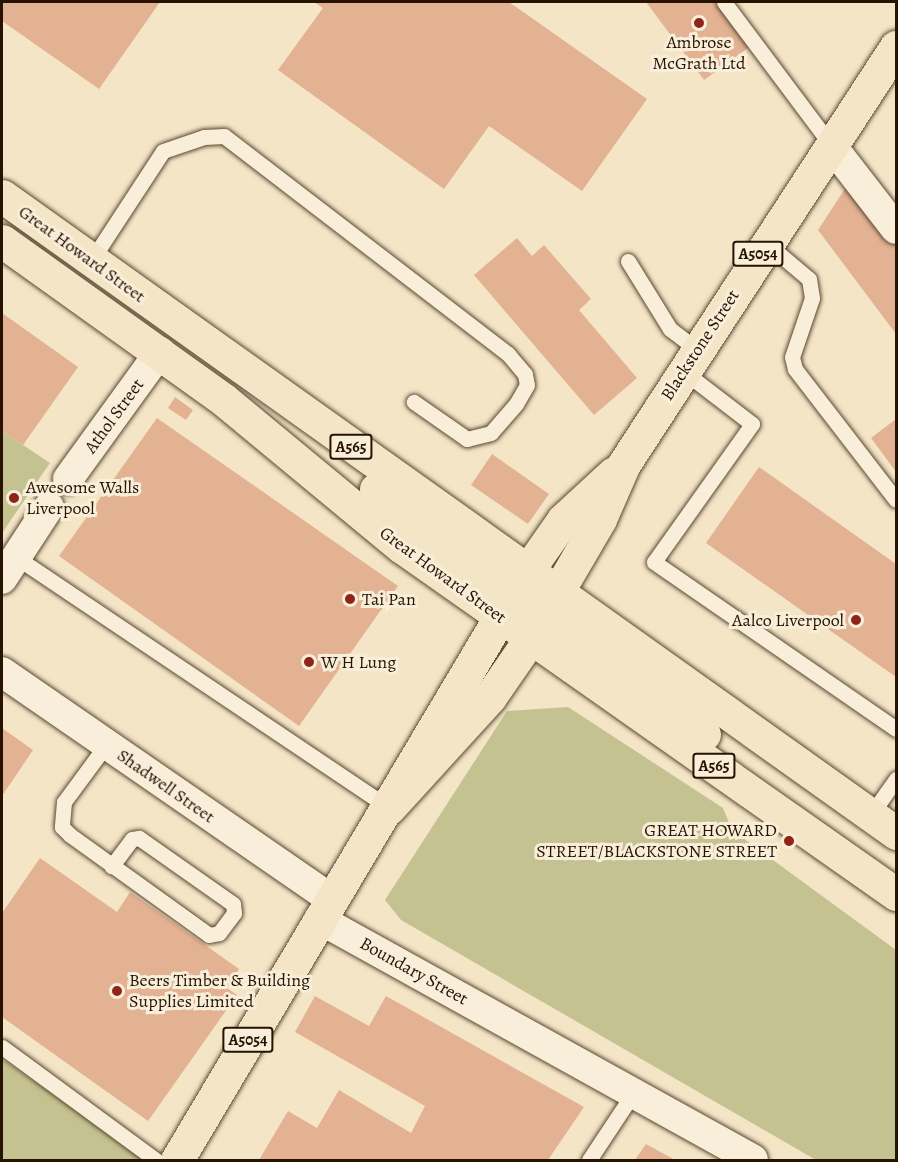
<!DOCTYPE html>
<html>
<head>
<meta charset="utf-8">
<style>
  body { margin:0 }
  #map { position:relative; width:898px; height:1162px; overflow:hidden; background:#f4e5c6; font-family:Alegreya,serif }
  div>[style] { position:absolute }
  [style*='--x'] { left:calc(var(--x)*1px); top:calc(var(--y)*1px); width:calc(var(--w)*1px); rotate:calc(var(--a)*1deg) }
  .green>* { inset:0; background:#c4c290 }
  .building>* { inset:0; background:#e3b292 }
  .roads { filter:drop-shadow(0 0 2px #5a4832) drop-shadow(0 0 2px #5a4832) }
  .service>* { height:15px; margin:-7.5px; padding:0 7.5px; transform-origin:7.5px; border-radius:7.5px; background:#f8eeda }
  .minor>* { height:30px; margin:-15px; padding:0 15px; transform-origin:15px; border-radius:15px; background:#f8eeda }
  .primary>* { height:33px; margin:-16.5px; padding:0 16.5px; transform-origin:16.5px; border-radius:16.5px; background:#f4e5c6 }
  .trunk>* { height:33px; margin:-16.5px; padding:0 16.5px; transform-origin:16.5px; border-radius:16.5px; background:#f4e5c6 }
  .dots>* { width:16px; height:16px; translate:-50% -50%; box-sizing:border-box; border:3px solid #f8eeda; border-radius:50% }
  span { translate:-50% -50%; white-space:nowrap; text-align:center; line-height:1.15; -webkit-text-stroke:6px #f8eeda; paint-order:stroke }
  .shield-label span { padding:2px 4px; background:#f8eeda; border:2px solid; border-radius:4px; -webkit-text-stroke-width:0 }
  .shield-label { font-size:16px; color:#261300; font-weight:700 }
  .poi-label { font-size:18px; color:#261300 }
  .left { translate:0 -50%; text-align:left }
  .right { translate:-100% -50%; text-align:right }
  .street-label { font-size:18px; color:#261300 }
  .frame { position:absolute; inset:0; border:3px solid #261300; pointer-events:none }
</style>
</head>
<body>
<div id="map">
  <div class="green">
    <i style="clip-path:polygon(2px 431px,50px 463px,2px 533px)"></i>
    <i style="clip-path:polygon(568px 707px,723px 808px,732px 830px,896px 950px,896px 1160px,816px 1160px,401px 920px,385px 900px,507px 711px)"></i>
    <i style="clip-path:polygon(2px 1059px,142px 1155px,139px 1160px,3px 1160px)"></i>
  </div>
  <div class="building">
    <i style="clip-path:polygon(2px 2px,160px 2px,99px 89px,2px 21px)"></i>
    <i style="clip-path:polygon(314px 2px,509px 2px,647px 99px,582px 191px,489px 126px,444px 189px,278px 70px,323px 8px)"></i>
    <i style="clip-path:polygon(646px 2px,719px 2px,752px 45px,704px 80px)"></i>
    <i style="clip-path:polygon(852px 178px,896px 237px,896px 334px,818px 230px)"></i>
    <i style="clip-path:polygon(517px 238px,532px 256px,544px 245px,591px 299px,579px 310px,637px 378px,594px 415px,474px 275px)"></i>
    <i style="clip-path:polygon(2px 313px,78px 367px,23px 445px,2px 431px)"></i>
    <i style="clip-path:polygon(175px 397px,193px 410px,186px 420px,168px 408px)"></i>
    <i style="clip-path:polygon(157px 418px,398px 586px,299px 726px,59px 556px)"></i>
    <i style="clip-path:polygon(896px 419px,896px 472px,871px 438px)"></i>
    <i style="clip-path:polygon(492px 454px,549px 494px,528px 524px,471px 485px)"></i>
    <i style="clip-path:polygon(759px 467px,896px 564px,896px 677px,706px 543px)"></i>
    <i style="clip-path:polygon(2px 728px,33px 750px,2px 796px)"></i>
    <i style="clip-path:polygon(40px 858px,117px 912px,130px 892px,239px 969px,227px 988px,237px 995px,148px 1121px,2px 1017px,2px 913px)"></i>
    <i style="clip-path:polygon(315px 996px,369px 1026px,386px 996px,584px 1107px,548px 1160px,259px 1160px,288px 1111px,317px 1128px,339px 1090px,411px 1133px,425px 1106px,295px 1032px)"></i>
    <i style="clip-path:polygon(646px 1144px,675px 1160px,635px 1160px)"></i>
  </div>
  <div class="roads">
    <div class="service">
      <i style="--x:724;--y:2;--w:179;--a:53.2"></i>
      <i style="--x:765;--y:242;--w:57;--a:40.1"></i>
      <i style="--x:809;--y:279;--w:19;--a:81"></i>
      <i style="--x:812;--y:298;--w:62;--a:108.7"></i>
      <i style="--x:792;--y:357;--w:12;--a:76"></i>
      <i style="--x:795;--y:369;--w:165;--a:52.4"></i>
      <i style="--x:91;--y:261;--w:131;--a:-56.8"></i>
      <i style="--x:163;--y:151;--w:43;--a:-18.9"></i>
      <i style="--x:204;--y:137;--w:20;--a:-3"></i>
      <i style="--x:224;--y:136;--w:358;--a:37.5"></i>
      <i style="--x:508;--y:354;--w:26;--a:50"></i>
      <i style="--x:525;--y:374;--w:11;--a:80"></i>
      <i style="--x:527;--y:385;--w:22;--a:120"></i>
      <i style="--x:516;--y:404;--w:38;--a:131"></i>
      <i style="--x:491;--y:433;--w:25;--a:166"></i>
      <i style="--x:467;--y:439;--w:65;--a:-145.1"></i>
      <i style="--x:628;--y:261;--w:80;--a:58.3"></i>
      <i style="--x:670;--y:329;--w:34;--a:37"></i>
      <i style="--x:683;--y:371;--w:87;--a:37.5"></i>
      <i style="--x:752;--y:424;--w:169;--a:125.4"></i>
      <i style="--x:654;--y:562;--w:294;--a:34.6"></i>
      <i style="--x:16;--y:557;--w:450;--a:33.9"></i>
      <i style="--x:106;--y:745;--w:71;--a:126.4"></i>
      <i style="--x:64;--y:802;--w:25;--a:95"></i>
      <i style="--x:62;--y:827;--w:11;--a:45"></i>
      <i style="--x:70;--y:835;--w:171;--a:35.7"></i>
      <i style="--x:209;--y:935;--w:10;--a:-11"></i>
      <i style="--x:219;--y:933;--w:25;--a:-53"></i>
      <i style="--x:234;--y:913;--w:9;--a:-96"></i>
      <i style="--x:233;--y:904;--w:115;--a:-144.9"></i>
      <i style="--x:139;--y:838;--w:7;--a:172"></i>
      <i style="--x:132;--y:839;--w:34;--a:127"></i>
      <i style="--x:872;--y:813;--w:42;--a:-54.8"></i>
      <i style="--x:2;--y:1047;--w:191;--a:36.3"></i>
      <i style="--x:589;--y:1160;--w:82;--a:-56.5"></i>
    </div>
    <div class="minor">
      <i style="--x:831;--y:145;--w:106;--a:52.3"></i>
      <i style="--x:68;--y:479;--w:157;--a:-54.1"></i>
      <i style="--x:2;--y:579;--w:86;--a:-56.9"></i>
      <i style="--x:2;--y:672;--w:400;--a:34.6"></i>
      <i style="--x:319;--y:919;--w:496;--a:29"></i>
    </div>
    <div class="primary">
      <i style="--x:389;--y:808;--w:150;--a:-47.7"></i>
      <i style="--x:490;--y:697;--w:70;--a:-55.4"></i>
      <i style="--x:530;--y:639;--w:139;--a:-59.7"></i>
      <i style="--x:600;--y:519;--w:60;--a:-66.4"></i>
      <i style="--x:624;--y:464;--w:498;--a:-56.9"></i>
      <i style="--x:177;--y:1160;--w:687;--a:-59.25"></i>
      <i style="--x:528;--y:570;--w:61;--a:-55"></i>
      <i style="--x:563;--y:520;--w:69;--a:-42.7"></i>
    </div>
    <div class="trunk">
      <i style="--x:2;--y:196;--w:1098;--a:35.47"></i>
      <i style="--x:2;--y:241;--w:273;--a:35.6"></i>
      <i style="--x:224;--y:400;--w:231;--a:39.6"></i>
      <i style="--x:402;--y:547;--w:604;--a:35.09"></i>
      <i style="--x:376;--y:489;--w:174;--a:36.3"></i>
      <i style="--x:516;--y:592;--w:39;--a:73"></i>
      <i style="--x:528;--y:570;--w:47;--a:70"></i>
      <i style="--x:544;--y:614;--w:200;--a:36.9"></i>
    </div>
  </div>
  <div class="dots">
    <i style="left:699px;top:23px;background:#8f2418"></i>
    <i style="left:14px;top:498px;background:#8f2418"></i>
    <i style="left:350px;top:599px;background:#8f2418"></i>
    <i style="left:856px;top:620px;background:#8f2418"></i>
    <i style="left:309px;top:662px;background:#8f2418"></i>
    <i style="left:789px;top:841px;background:#8f2418"></i>
    <i style="left:117px;top:991px;background:#8f2418"></i>
  </div>
  <div class="shield-label">
    <span style="left:758px;top:254px">A5054</span>
    <span style="left:351px;top:447px">A565</span>
    <span style="left:714px;top:766px">A565</span>
    <span style="left:248px;top:1040px">A5054</span>
  </div>
  <div class="poi-label">
    <span style="left:699px;top:53px">Ambrose<br>McGrath Ltd</span>
    <span class="left" style="left:26px;top:498px">Awesome Walls<br>Liverpool</span>
    <span class="left" style="left:362px;top:599px">Tai Pan</span>
    <span class="right" style="left:844px;top:620px">Aalco Liverpool</span>
    <span class="left" style="left:321px;top:662px">W H Lung</span>
    <span class="right" style="left:777px;top:841px">GREAT HOWARD<br>STREET/BLACKSTONE STREET</span>
    <span class="left" style="left:129px;top:991px">Beers Timber &amp; Building<br>Supplies Limited</span>
  </div>
  <div class="street-label">
    <span style="left:82px;top:254px;rotate:36deg">Great Howard Street</span>
    <span style="left:700px;top:345px;rotate:-57deg">Blackstone Street</span>
    <span style="left:114px;top:416px;rotate:-54deg">Athol Street</span>
    <span style="left:443px;top:575px;rotate:36deg">Great Howard Street</span>
    <span style="left:166px;top:786px;rotate:35deg">Shadwell Street</span>
    <span style="left:414px;top:971px;rotate:29deg">Boundary Street</span>
  </div>
  <div class="frame"></div>
</div>
</body>
</html>
